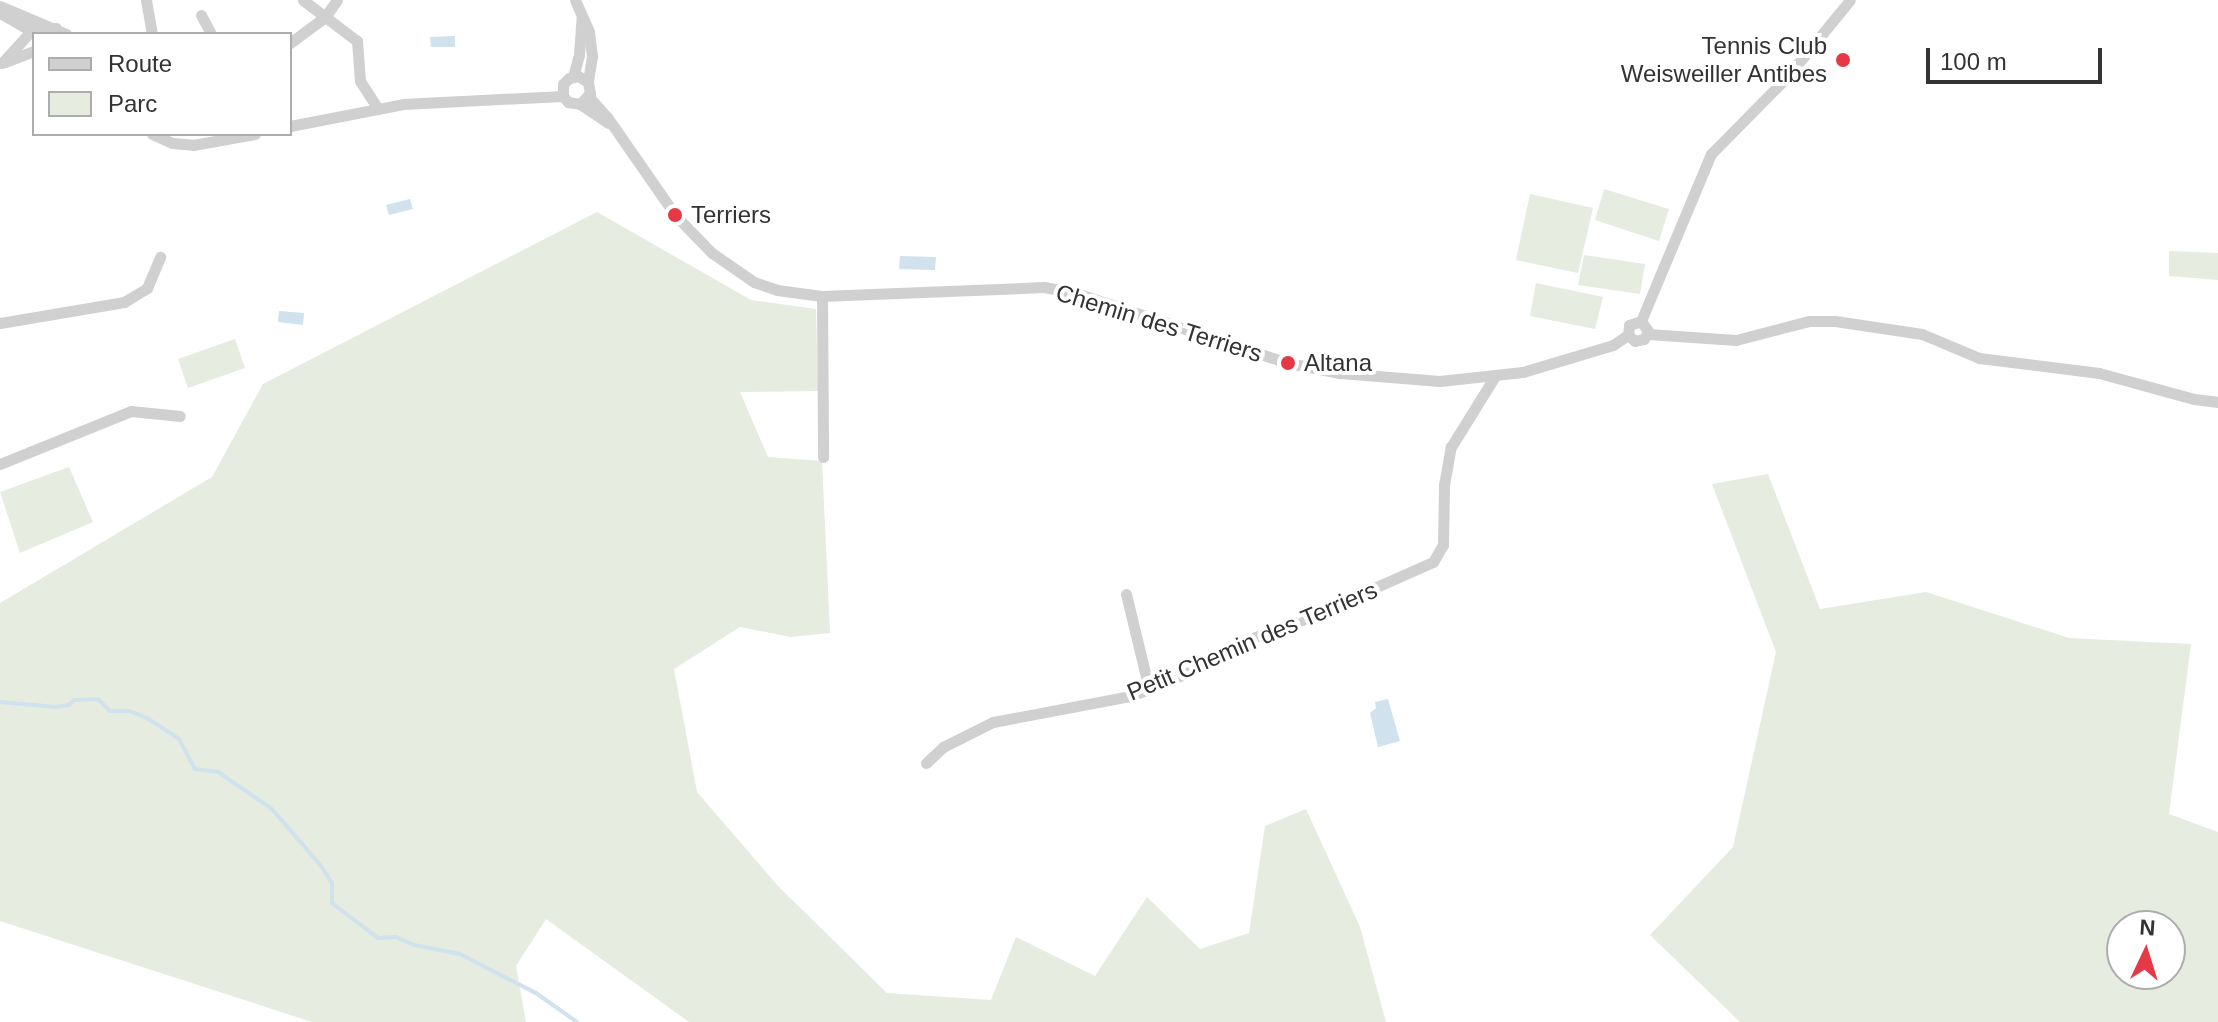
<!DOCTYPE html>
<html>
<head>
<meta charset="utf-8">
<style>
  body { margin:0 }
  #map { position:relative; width:2218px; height:1022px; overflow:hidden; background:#fff; font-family:Arial,sans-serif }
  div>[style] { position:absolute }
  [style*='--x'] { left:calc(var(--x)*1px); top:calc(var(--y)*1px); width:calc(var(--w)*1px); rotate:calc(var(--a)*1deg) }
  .green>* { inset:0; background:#e6ecdf }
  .water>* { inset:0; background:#cfe2ee }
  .stream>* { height:4px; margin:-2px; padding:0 2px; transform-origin:2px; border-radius:2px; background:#cfe2ee }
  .minor>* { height:11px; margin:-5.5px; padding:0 5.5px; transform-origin:5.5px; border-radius:5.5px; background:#d0d0d0 }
  .dots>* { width:22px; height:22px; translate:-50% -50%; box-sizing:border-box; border:4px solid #fff; border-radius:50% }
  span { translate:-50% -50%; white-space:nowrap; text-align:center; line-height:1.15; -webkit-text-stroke:8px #fff; paint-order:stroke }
  .poi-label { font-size:24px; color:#333 }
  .right { translate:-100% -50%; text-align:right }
  .left { translate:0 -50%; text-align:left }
  .street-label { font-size:24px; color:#333 }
  .legend { position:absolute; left:32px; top:32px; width:260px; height:104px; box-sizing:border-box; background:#fff; border:2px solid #adadad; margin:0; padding:10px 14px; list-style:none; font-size:24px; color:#333 }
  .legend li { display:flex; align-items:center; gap:16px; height:40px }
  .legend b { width:40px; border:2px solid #adadad }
  .north { position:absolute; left:2106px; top:910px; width:80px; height:80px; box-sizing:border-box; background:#fff; border:2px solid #adadad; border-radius:50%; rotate:4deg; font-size:22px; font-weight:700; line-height:32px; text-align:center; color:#333 }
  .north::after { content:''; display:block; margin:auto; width:28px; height:36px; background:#e63946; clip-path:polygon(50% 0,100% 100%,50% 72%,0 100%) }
  .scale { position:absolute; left:1926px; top:48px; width:176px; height:36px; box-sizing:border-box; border:4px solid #333; border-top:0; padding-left:10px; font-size:24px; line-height:28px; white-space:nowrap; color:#333; -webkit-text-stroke:6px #fff; paint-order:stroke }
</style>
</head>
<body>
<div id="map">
  <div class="green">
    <i style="clip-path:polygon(1604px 189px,1669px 209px,1659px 241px,1595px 220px)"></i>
    <i style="clip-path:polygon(1530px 194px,1593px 208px,1578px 273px,1516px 260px)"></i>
    <i style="clip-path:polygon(597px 212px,751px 300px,816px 309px,818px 391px,740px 392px,768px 457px,822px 461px,830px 633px,791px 637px,740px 627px,674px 669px,697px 792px,778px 886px,887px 993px,991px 1000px,1016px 937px,1095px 976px,1147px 897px,1200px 949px,1249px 933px,1265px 826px,1306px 809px,1360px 927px,1386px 1022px,689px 1022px,546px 919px,516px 966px,526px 1022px,312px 1022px,0 921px,0 603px,212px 477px,263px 384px)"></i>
    <i style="clip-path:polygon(2169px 251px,2218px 253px,2218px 280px,2169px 276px)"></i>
    <i style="clip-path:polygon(1584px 255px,1645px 264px,1640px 294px,1578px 285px)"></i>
    <i style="clip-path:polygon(1536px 283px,1603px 297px,1595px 329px,1530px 316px)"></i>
    <i style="clip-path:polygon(235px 339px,245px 368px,188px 388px,178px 359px)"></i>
    <i style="clip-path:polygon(69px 467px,93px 522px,20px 553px,0 492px)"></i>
    <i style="clip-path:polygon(evenodd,1768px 474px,1820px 609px,1926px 592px,2069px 638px,2191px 644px,2169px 814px,2218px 832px,2218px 1022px,1740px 1022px,1650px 935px,1733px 847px,1776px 652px,1712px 484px,1768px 474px,2122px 926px,2170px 926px,2170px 974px,2122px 974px,2122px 926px)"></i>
  </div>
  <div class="water">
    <i style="clip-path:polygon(455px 36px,455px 47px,431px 47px,430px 37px)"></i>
    <i style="clip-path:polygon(410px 199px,413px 209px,389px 215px,386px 205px)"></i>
    <i style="clip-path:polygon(900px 256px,936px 257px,935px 270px,899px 269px)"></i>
    <i style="clip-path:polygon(279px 311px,304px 313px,303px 325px,278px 322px)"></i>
    <i style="clip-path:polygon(1388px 699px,1400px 741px,1378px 747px,1370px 713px,1376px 708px,1375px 702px)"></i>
  </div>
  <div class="stream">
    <i style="--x:0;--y:702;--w:56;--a:5.1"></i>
    <i style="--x:56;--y:707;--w:13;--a:-9"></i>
    <i style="--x:69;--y:705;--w:7;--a:-45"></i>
    <i style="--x:74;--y:700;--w:24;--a:-2"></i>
    <i style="--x:98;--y:699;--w:17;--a:45"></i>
    <i style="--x:110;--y:711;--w:19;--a:0"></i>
    <i style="--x:129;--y:711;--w:19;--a:21"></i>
    <i style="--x:147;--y:718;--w:38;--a:33"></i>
    <i style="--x:179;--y:739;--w:34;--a:62"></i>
    <i style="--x:195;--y:769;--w:23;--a:7"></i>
    <i style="--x:218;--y:772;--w:65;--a:34.4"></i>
    <i style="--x:272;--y:809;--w:75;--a:49.3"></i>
    <i style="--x:321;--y:866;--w:20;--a:57"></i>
    <i style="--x:332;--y:883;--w:20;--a:90"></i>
    <i style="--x:332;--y:903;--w:58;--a:37.3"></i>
    <i style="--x:378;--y:938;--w:18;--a:-3"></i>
    <i style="--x:396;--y:937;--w:20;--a:24"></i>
    <i style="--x:414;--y:945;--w:47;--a:11.1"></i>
    <i style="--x:460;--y:954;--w:85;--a:27.2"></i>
    <i style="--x:536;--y:993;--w:50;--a:35.3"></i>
  </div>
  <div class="minor">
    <i style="--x:146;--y:0;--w:35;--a:80"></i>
    <i style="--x:303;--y:0;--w:68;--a:37.2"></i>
    <i style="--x:357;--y:41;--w:40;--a:85.7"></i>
    <i style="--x:360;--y:81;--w:33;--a:57"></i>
    <i style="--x:575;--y:0;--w:35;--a:66"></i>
    <i style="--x:589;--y:32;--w:24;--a:83"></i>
    <i style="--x:592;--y:56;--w:26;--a:99"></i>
    <i style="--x:588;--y:82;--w:11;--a:80"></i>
    <i style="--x:590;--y:93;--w:15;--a:132"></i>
    <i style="--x:0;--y:6;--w:72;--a:23"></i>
    <i style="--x:0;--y:13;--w:39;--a:30"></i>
    <i style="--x:201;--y:15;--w:21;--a:62"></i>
    <i style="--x:290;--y:43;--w:44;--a:-36.6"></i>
    <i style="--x:325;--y:17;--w:21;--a:-55"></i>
    <i style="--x:5;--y:62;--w:31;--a:-21"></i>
    <i style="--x:2;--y:63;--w:43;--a:-47.8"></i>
    <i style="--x:31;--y:31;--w:25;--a:-7"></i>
    <i style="--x:573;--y:77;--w:23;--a:-75"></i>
    <i style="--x:579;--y:55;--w:39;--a:-86"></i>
    <i style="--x:588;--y:82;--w:12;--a:-149"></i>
    <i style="--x:578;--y:76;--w:9;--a:167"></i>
    <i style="--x:569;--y:78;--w:8;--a:135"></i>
    <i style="--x:563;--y:84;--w:12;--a:90"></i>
    <i style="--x:563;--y:96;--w:8;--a:50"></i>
    <i style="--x:568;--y:102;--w:12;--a:9"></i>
    <i style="--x:580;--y:104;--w:34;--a:34"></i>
    <i style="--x:589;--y:97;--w:27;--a:48"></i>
    <i style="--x:607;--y:117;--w:119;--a:55.2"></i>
    <i style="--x:675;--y:215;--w:53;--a:45.8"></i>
    <i style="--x:712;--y:253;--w:51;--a:34.6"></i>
    <i style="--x:754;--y:282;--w:24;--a:19"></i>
    <i style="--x:777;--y:290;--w:45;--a:7.6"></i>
    <i style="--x:822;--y:296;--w:222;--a:-2.3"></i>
    <i style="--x:1044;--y:287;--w:33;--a:11"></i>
    <i style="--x:1076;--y:293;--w:223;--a:18.3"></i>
    <i style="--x:1288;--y:363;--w:53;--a:10.9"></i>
    <i style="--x:1340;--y:373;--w:100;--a:4.6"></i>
    <i style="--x:1440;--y:381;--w:83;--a:-6.2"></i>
    <i style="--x:1523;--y:372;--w:94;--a:-16.7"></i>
    <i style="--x:1613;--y:345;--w:18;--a:-34"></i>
    <i style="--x:290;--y:126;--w:115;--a:-11"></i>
    <i style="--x:403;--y:104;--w:160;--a:-2.9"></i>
    <i style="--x:152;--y:134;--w:22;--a:24"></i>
    <i style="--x:172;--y:143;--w:21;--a:5"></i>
    <i style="--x:193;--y:145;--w:63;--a:-10.1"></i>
    <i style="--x:822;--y:296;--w:161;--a:89.6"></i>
    <i style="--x:1641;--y:321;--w:181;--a:-67.3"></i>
    <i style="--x:1711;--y:154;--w:108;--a:-45.4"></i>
    <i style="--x:1787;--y:77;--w:99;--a:-50.7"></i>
    <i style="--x:0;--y:323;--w:126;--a:-9.6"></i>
    <i style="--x:124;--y:302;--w:27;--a:-31"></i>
    <i style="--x:147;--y:288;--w:34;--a:-67"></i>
    <i style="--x:1648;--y:334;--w:88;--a:3.9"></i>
    <i style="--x:1736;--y:340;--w:75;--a:-14.6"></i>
    <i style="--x:1809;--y:321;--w:26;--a:0"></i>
    <i style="--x:1835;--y:321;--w:88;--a:8.5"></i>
    <i style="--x:1922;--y:334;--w:62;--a:22.8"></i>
    <i style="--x:1979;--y:358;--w:121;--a:7.1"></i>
    <i style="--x:2099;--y:373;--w:98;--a:15.3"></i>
    <i style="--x:2194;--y:399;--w:24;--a:7"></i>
    <i style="--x:1628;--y:335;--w:9;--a:41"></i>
    <i style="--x:1635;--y:341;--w:9;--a:-13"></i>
    <i style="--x:1644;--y:339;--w:9;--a:-63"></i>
    <i style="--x:1648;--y:331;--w:12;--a:-125"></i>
    <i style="--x:1628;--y:335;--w:10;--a:-84"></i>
    <i style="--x:1629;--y:325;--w:13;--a:-18"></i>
    <i style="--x:0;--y:464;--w:141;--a:-22"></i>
    <i style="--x:131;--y:411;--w:49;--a:5.8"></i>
    <i style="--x:1126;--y:594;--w:98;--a:76.4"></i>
    <i style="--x:926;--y:763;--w:23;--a:-43"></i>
    <i style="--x:943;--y:747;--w:56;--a:-26.6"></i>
    <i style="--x:993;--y:722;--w:139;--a:-10.7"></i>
    <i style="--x:1130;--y:696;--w:20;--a:-20"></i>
    <i style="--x:1149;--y:689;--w:54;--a:-22.8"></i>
    <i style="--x:1199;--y:668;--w:42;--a:-33.3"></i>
    <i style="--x:1234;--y:645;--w:72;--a:-20.2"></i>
    <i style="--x:1302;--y:620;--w:143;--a:-23.9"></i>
    <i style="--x:1433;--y:562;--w:20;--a:-60"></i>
    <i style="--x:1443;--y:545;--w:60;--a:-89"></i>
    <i style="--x:1444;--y:485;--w:39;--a:-80"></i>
    <i style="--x:1451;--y:447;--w:84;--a:-58.2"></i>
  </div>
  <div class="dots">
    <i style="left:1843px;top:60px;background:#e63946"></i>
    <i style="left:675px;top:215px;background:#e63946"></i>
    <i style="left:1288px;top:363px;background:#e63946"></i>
  </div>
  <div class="poi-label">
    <span class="right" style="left:1827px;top:60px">Tennis Club<br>Weisweiller Antibes</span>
    <span class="left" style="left:691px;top:215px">Terriers</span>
    <span class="left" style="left:1304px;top:363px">Altana</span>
  </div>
  <div class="street-label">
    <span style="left:1159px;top:323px;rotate:17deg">Chemin des Terriers</span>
    <span style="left:1252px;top:641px;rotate:-23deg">Petit Chemin des Terriers</span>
  </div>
  <ul class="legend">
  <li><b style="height:10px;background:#d0d0d0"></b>Route</li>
  <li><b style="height:22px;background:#e6ecdf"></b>Parc</li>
  </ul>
  <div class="north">N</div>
  <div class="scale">100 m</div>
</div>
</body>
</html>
